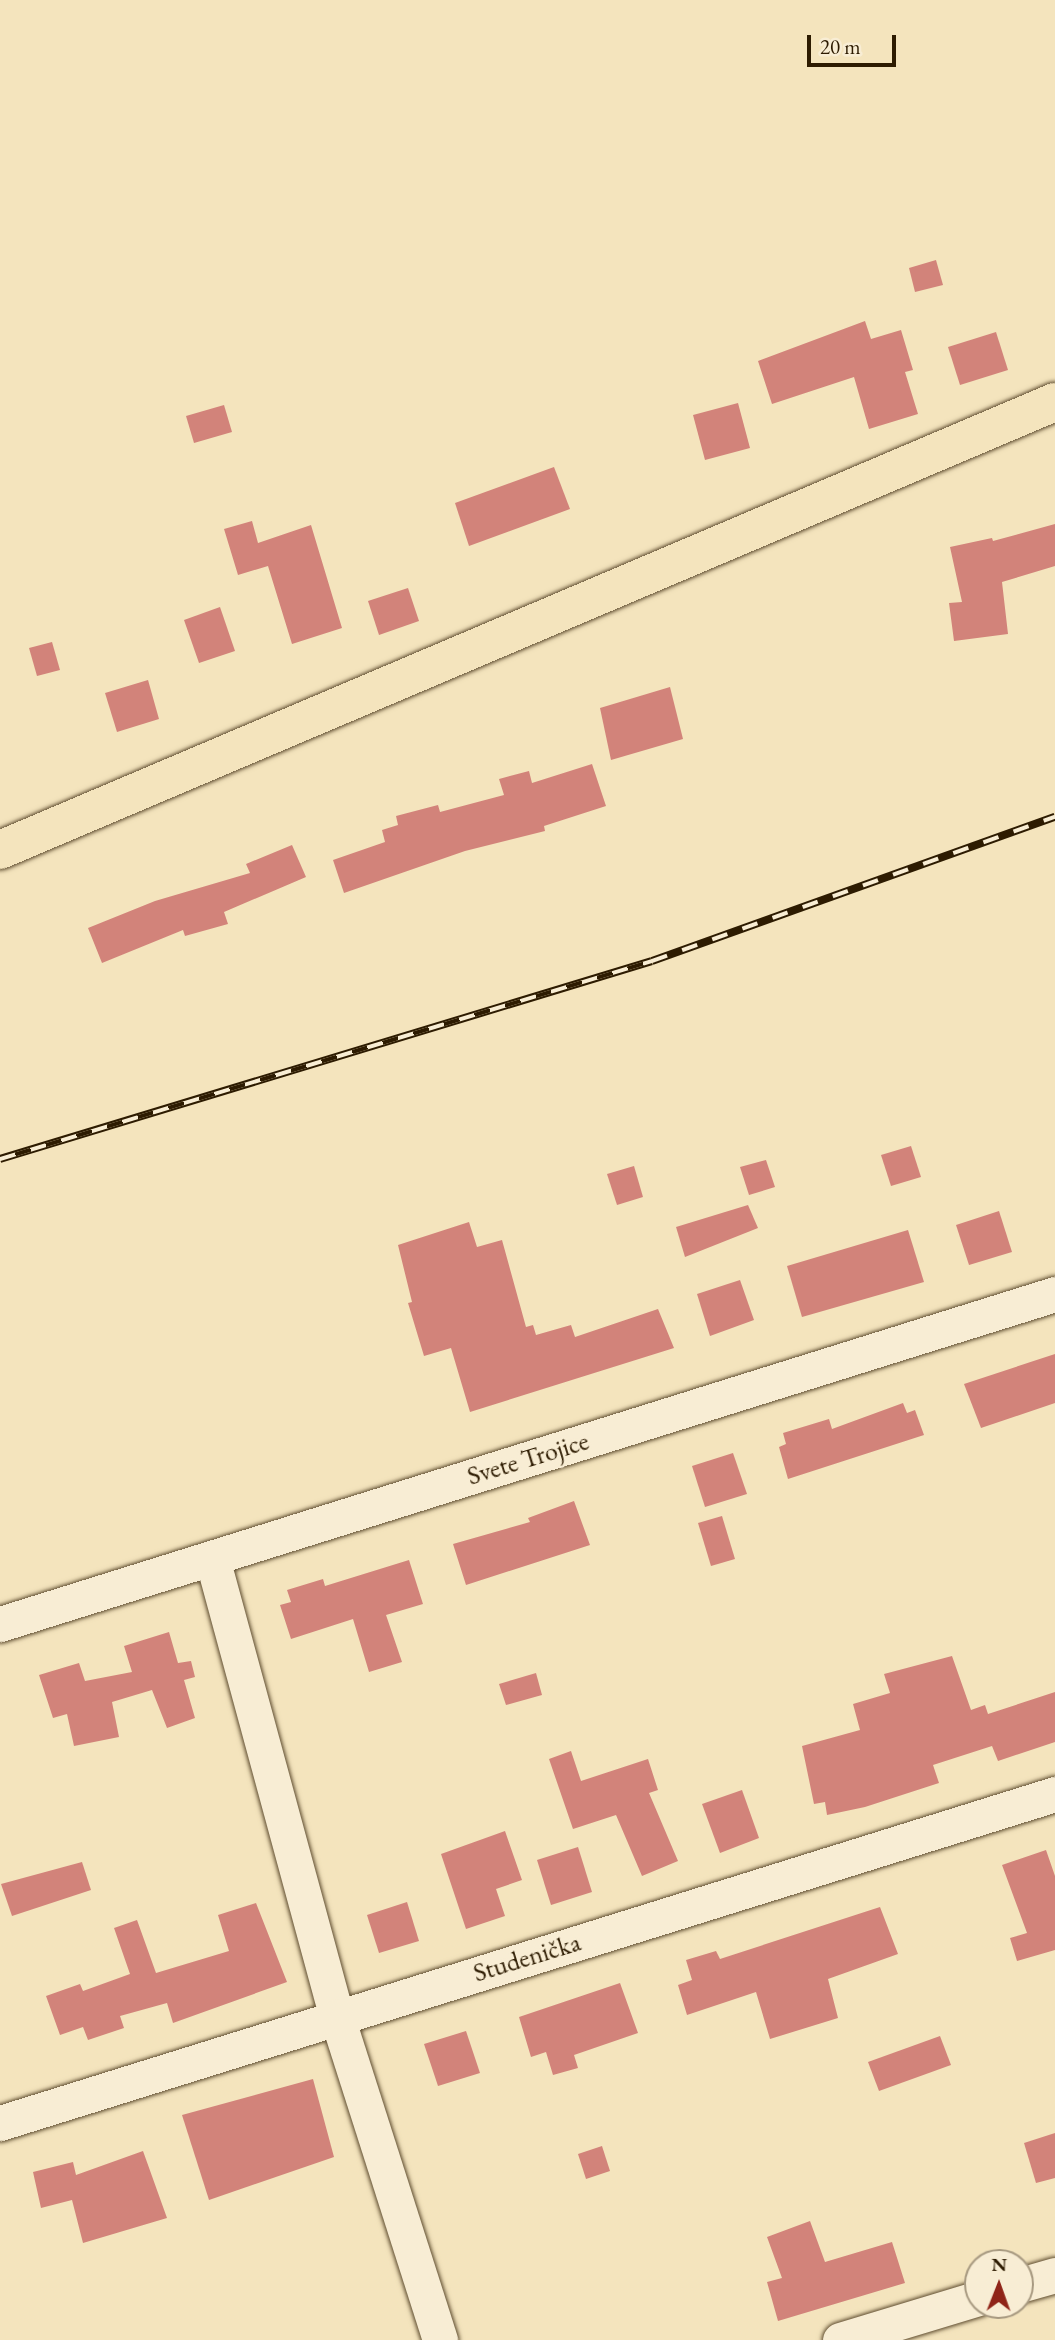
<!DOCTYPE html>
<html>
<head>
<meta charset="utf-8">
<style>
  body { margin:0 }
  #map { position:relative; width:1055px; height:2340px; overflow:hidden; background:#f4e4bd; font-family:"EB Garamond",serif }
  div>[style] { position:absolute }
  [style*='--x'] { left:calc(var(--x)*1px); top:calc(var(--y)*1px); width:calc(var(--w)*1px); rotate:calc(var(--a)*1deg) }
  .building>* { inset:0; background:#d2837a }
  .roads { filter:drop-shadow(0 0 2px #5f4d30) drop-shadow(0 0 2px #5f4d30) }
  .minor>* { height:35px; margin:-17.5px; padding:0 17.5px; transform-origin:17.5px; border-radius:17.5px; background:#f8edd4 }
  .primary>* { height:38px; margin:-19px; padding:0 19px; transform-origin:19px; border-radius:19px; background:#f4e4bd }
  .rail>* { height:8px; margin-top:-4px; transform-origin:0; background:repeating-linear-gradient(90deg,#f8edd4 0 16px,#2d1b01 0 32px); box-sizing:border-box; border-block:2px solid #2d1b01 }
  span { translate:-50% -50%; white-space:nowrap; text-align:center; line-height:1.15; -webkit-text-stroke:5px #f8edd4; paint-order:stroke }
  .street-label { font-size:26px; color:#2d1b01 }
  .north { position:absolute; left:964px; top:2249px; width:70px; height:70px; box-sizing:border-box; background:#f8edd4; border:2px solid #a79980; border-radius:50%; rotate:1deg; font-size:19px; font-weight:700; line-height:28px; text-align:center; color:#2d1b01 }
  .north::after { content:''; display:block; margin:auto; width:24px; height:32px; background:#8f2418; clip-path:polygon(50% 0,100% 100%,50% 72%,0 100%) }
  .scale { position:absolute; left:807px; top:35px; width:89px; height:32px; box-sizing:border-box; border:4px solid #2d1b01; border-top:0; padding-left:9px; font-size:21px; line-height:24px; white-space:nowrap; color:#2d1b01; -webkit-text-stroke:5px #f8edd4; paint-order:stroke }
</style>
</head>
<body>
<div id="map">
  <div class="building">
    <i style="clip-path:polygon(936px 260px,943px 285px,915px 292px,909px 268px)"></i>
    <i style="clip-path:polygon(865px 321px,871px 339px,901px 330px,913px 370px,905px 372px,918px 414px,869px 429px,854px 377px,772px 404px,758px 361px)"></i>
    <i style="clip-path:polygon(996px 332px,1008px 370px,960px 385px,948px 347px)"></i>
    <i style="clip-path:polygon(738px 403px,750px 448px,705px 460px,693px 415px)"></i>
    <i style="clip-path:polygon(224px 405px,232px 432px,194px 443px,186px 416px)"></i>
    <i style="clip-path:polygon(554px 467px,570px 509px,469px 546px,455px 503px)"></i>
    <i style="clip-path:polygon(252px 521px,258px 543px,311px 525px,342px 628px,292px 644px,268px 566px,238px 575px,224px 529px)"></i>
    <i style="clip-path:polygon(1055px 524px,1055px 566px,1002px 582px,1008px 634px,954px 641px,949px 603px,962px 602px,950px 547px,992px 538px,993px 541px)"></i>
    <i style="clip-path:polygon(408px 588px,419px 621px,379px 635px,368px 601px)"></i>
    <i style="clip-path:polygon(220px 607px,235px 651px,199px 663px,184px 620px)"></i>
    <i style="clip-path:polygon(52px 642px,60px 670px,37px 676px,29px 648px)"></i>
    <i style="clip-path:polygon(148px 680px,159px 719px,117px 732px,105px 693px)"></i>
    <i style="clip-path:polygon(670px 687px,683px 739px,611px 760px,600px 708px)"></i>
    <i style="clip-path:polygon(592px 764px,606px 806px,544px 826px,545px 831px,465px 851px,344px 893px,333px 860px,385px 842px,382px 830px,398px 825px,396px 816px,438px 805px,440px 812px,504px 795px,499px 779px,529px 771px,532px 783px)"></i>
    <i style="clip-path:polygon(292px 845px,306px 877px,224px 912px,228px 924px,185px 936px,183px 930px,102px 963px,88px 928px,155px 901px,250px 873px,246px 864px)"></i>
    <i style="clip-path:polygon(911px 1146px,921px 1177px,891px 1186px,881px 1155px)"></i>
    <i style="clip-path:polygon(766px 1160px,775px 1187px,749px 1195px,740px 1167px)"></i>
    <i style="clip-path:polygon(634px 1166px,643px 1197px,617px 1205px,607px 1174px)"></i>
    <i style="clip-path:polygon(748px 1205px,758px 1228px,685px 1257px,676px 1227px)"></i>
    <i style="clip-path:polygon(999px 1211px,1012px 1252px,969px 1265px,956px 1225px)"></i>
    <i style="clip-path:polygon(469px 1222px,477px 1247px,502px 1240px,526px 1327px,533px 1325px,536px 1335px,571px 1325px,575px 1337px,658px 1309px,674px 1348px,470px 1412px,451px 1348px,424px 1356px,408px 1303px,412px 1302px,398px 1245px)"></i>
    <i style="clip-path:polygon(908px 1230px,924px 1282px,802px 1317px,787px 1266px)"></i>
    <i style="clip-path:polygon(740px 1280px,754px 1320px,710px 1336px,697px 1294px)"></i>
    <i style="clip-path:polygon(1055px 1354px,1055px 1403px,981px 1428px,964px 1384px)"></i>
    <i style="clip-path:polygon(903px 1403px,907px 1413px,915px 1410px,924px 1435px,788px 1479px,779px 1447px,786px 1444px,783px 1433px,829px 1419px,832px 1429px)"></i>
    <i style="clip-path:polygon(733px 1453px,747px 1494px,705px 1507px,692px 1466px)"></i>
    <i style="clip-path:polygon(574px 1501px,590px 1545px,466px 1585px,453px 1544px,530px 1522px,528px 1518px)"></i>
    <i style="clip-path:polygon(722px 1516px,735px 1559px,711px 1566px,698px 1523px)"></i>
    <i style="clip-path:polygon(409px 1560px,423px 1604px,386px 1615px,402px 1662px,369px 1672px,353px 1619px,291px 1639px,280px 1605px,291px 1602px,287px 1590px,323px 1579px,325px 1586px)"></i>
    <i style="clip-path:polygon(169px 1632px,178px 1663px,191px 1661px,195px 1677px,184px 1680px,195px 1718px,167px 1728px,152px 1690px,112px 1702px,119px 1737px,74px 1746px,67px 1714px,53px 1718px,39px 1675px,79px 1663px,85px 1681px,132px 1672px,124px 1646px)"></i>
    <i style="clip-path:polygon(952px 1656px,971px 1710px,985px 1705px,988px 1714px,1055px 1692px,1055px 1742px,998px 1761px,992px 1746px,933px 1765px,939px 1783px,865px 1807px,827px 1815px,825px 1802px,814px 1804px,802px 1746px,860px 1730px,853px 1704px,890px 1693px,884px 1674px)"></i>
    <i style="clip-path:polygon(536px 1673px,542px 1695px,506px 1705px,499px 1684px)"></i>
    <i style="clip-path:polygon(571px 1751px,581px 1781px,648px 1759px,658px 1790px,649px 1793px,678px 1861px,642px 1876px,616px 1815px,573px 1829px,549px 1759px)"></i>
    <i style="clip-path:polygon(742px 1790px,759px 1838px,720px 1853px,702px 1804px)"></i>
    <i style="clip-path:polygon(505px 1831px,522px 1880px,496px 1889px,505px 1916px,466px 1929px,441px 1854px)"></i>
    <i style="clip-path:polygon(578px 1847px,592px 1892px,551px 1905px,537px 1860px)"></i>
    <i style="clip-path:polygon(1046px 1850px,1055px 1876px,1055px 1950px,1017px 1961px,1010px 1938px,1027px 1933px,1002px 1865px)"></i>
    <i style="clip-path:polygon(82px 1862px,91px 1890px,12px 1916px,1px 1884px)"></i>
    <i style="clip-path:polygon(407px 1902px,419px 1941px,379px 1953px,367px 1915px)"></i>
    <i style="clip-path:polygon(256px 1903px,287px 1982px,173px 2023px,167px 2003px,120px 2016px,124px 2028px,88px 2040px,83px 2027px,60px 2035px,46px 1996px,80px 1984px,83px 1991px,130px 1974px,114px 1928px,137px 1920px,156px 1973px,229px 1951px,218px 1915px)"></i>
    <i style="clip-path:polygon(880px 1907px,898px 1954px,828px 1979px,838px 2018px,770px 2039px,756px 1992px,687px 2015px,678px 1985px,692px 1980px,686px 1960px,716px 1951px,720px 1959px)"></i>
    <i style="clip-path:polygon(620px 1983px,638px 2033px,574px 2055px,578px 2068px,553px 2075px,546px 2052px,531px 2057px,519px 2017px)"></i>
    <i style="clip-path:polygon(466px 2031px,480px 2073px,438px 2086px,424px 2044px)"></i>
    <i style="clip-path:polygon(940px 2036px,951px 2065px,879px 2091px,868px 2062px)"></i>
    <i style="clip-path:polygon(313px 2079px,334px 2157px,209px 2200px,182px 2115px)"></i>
    <i style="clip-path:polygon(1055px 2133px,1055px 2178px,1036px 2183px,1024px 2143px)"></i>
    <i style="clip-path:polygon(602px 2146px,610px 2171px,586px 2179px,578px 2154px)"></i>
    <i style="clip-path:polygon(143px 2151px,167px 2218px,83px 2243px,72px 2200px,41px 2208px,33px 2172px,73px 2162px,76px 2175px)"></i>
    <i style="clip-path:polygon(810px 2221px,825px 2262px,892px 2242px,905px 2283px,778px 2321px,767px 2282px,782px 2278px,767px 2237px)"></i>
  </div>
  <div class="roads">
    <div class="minor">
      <i style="--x:212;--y:1558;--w:476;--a:74.8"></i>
      <i style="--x:337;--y:2017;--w:339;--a:72.3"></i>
      <i style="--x:0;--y:1624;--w:1105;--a:-17.37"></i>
      <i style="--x:0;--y:2123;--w:1105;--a:-17.32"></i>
      <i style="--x:1020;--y:2285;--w:36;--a:-16"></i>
      <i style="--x:840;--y:2340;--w:144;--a:-16.9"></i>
    </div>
    <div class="primary">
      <i style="--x:0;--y:850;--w:1146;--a:-23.01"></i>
    </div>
  </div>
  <div class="rail">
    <i style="--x:0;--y:1159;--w:681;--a:-16.89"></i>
    <i style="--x:652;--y:961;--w:428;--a:-19.7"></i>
  </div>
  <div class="street-label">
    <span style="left:528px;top:1459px;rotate:-17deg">Svete Trojice</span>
    <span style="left:527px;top:1958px;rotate:-17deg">Studenička</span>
  </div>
  <div class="north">N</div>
  <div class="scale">20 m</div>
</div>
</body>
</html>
